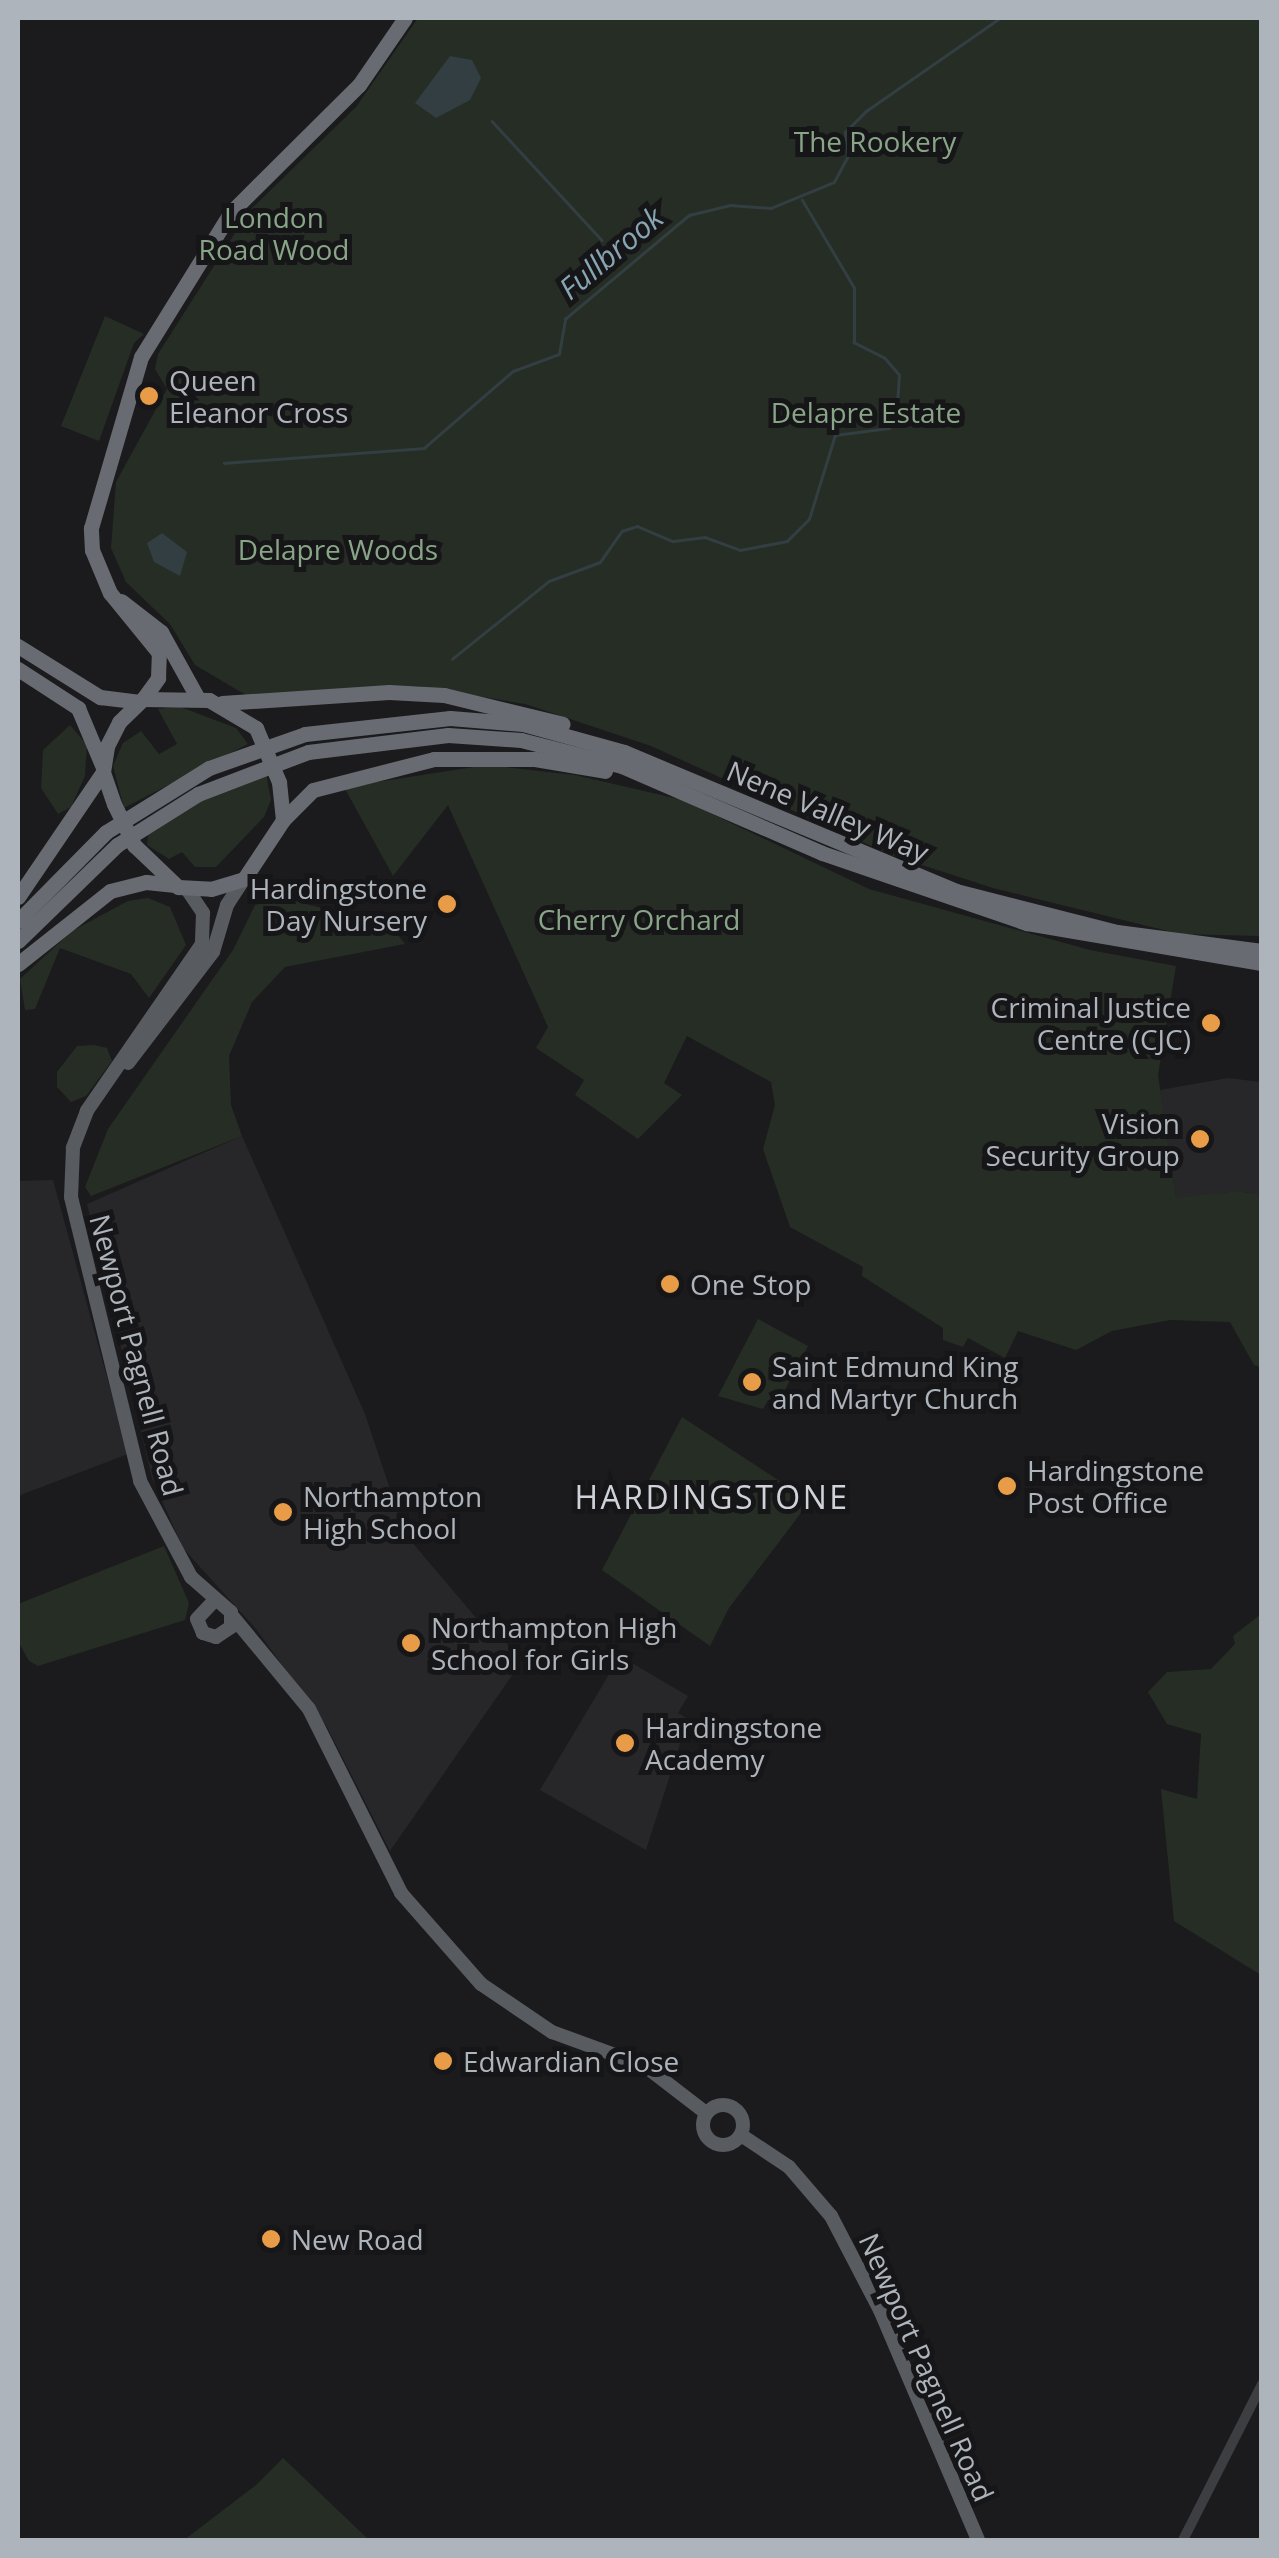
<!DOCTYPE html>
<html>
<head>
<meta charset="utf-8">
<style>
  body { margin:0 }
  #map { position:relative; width:1279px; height:2558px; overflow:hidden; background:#1b1b1d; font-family:"Open Sans",sans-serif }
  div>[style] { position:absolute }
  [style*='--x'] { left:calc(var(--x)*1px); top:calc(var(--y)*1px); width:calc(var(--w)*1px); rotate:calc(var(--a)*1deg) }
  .built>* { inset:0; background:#27272a }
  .green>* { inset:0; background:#252d25 }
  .water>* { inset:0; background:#333e42 }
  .stream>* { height:2.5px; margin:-1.25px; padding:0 1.25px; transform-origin:1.25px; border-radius:1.25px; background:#333e42 }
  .minor>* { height:10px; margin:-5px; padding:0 5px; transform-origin:5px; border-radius:5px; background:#3c3e42 }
  .major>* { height:14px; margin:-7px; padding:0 7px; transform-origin:7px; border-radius:7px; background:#585b60 }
  .major>.ring { margin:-7px; padding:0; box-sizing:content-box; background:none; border:14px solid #585b60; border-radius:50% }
  .highway>* { height:15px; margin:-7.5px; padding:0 7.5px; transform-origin:7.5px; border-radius:7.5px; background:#686c72 }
  .highway-bridge>* { height:15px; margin:-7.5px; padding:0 7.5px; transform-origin:7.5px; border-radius:7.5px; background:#686c72 }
  .dots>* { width:28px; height:28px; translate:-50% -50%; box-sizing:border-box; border:5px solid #161618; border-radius:50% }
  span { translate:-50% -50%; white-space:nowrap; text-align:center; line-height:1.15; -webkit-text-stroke:10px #161618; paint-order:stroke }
  .park-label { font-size:28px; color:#89a587 }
  .poi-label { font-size:28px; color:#aeb4bb }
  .left { translate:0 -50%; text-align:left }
  .right { translate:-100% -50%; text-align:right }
  .street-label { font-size:28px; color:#aeb4bb }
  .water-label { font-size:30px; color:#88a5b4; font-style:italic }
  .quarter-label { font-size:32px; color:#cfd2d8; letter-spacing:2.5px }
  .frame { position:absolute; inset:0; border:20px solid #aeb4bb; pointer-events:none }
</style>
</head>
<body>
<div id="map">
  <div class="built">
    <i style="clip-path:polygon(1228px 1078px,1261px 1082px,1261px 1195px,1237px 1191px,1176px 1199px,1160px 1090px)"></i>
    <i style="clip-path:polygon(242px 1136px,365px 1414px,405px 1534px,477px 1619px,524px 1658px,390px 1851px,327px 1727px,256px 1629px,183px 1548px,152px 1478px,87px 1204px)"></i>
    <i style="clip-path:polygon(53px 1180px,128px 1454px,18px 1496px,18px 1181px)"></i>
    <i style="clip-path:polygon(620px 1656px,688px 1696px,678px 1713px,688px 1719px,646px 1850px,540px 1790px)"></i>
  </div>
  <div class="green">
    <i style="clip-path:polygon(418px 18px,1261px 18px,1261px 936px,1180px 934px,993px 888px,891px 855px,651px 746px,525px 704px,418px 686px,246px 695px,195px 665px,170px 624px,126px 582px,111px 548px,116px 482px,167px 389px,155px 369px,158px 354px,249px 211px,356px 107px)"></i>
    <i style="clip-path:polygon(105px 316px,144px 334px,134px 343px,99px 441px,61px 426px)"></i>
    <i style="clip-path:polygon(178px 706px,236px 728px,248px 744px,124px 808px,113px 766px,123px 743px,141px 731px,159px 754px,177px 744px,158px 709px)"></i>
    <i style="clip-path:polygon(70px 725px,87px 745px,85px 776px,71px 807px,58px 814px,41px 788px,43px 750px)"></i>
    <i style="clip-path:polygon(487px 765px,575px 775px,683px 800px,869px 889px,1090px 950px,1176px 966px,1158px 1075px,1176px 1198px,1237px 1191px,1261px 1195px,1261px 1367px,1254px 1365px,1230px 1322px,1170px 1320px,1112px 1331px,1076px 1350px,1018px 1331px,1005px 1358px,968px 1338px,963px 1347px,943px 1340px,943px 1328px,862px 1276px,863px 1267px,790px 1227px,763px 1149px,775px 1105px,771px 1082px,687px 1036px,664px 1083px,682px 1095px,638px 1139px,575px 1095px,584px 1080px,536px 1048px,548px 1027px,448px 805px,393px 876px,344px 787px)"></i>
    <i style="clip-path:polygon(266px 773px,271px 800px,264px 817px,216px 867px,195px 867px,182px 852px,169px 859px,147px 845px,148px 835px,213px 794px)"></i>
    <i style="clip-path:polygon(148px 898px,170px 907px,186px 945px,149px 998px,131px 974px,60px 948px,35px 1009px,25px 1010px,20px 979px,72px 931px,128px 901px)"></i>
    <i style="clip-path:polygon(283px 898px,391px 926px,405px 944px,285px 967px,252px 1002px,229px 1056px,231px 1105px,242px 1136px,91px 1196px,85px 1187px,108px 1129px,233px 950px,255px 905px)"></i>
    <i style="clip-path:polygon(94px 1045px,107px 1048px,112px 1061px,86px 1096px,71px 1102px,57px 1087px,57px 1072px,77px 1046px)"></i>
    <i style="clip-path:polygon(758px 1319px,808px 1346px,778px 1403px,768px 1400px,763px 1409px,718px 1396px)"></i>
    <i style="clip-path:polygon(682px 1417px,810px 1501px,729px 1608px,710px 1646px,602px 1570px)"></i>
    <i style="clip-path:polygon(164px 1546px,189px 1603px,185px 1620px,38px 1666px,29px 1661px,18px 1641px,18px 1604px)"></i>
    <i style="clip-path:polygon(1261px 1614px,1261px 1975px,1174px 1921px,1161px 1789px,1197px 1799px,1201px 1734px,1167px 1724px,1148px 1692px,1167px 1672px,1211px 1669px,1235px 1644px,1233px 1636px)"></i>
    <i style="clip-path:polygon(283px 2458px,369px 2540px,184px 2540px,256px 2485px)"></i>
  </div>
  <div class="water">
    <i style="clip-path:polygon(450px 56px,472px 60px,481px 78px,470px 100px,436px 118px,415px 103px)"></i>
    <i style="clip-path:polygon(162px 533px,187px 552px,180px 576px,154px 562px,147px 543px)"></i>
  </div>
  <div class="stream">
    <i style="--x:492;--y:121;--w:162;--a:47.3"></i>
    <i style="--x:224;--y:463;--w:201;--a:-4.3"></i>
    <i style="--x:424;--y:448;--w:118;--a:-40.9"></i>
    <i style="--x:513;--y:371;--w:49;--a:-20.3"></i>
    <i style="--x:559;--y:354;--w:36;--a:-80"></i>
    <i style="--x:565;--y:319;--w:162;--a:-40"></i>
    <i style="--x:689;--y:215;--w:42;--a:-13.7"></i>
    <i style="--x:730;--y:205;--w:41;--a:4.2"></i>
    <i style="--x:771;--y:208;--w:68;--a:-22.4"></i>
    <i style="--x:834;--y:182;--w:30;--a:-62"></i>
    <i style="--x:848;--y:156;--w:24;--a:-97"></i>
    <i style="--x:845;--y:132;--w:30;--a:-45"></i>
    <i style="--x:866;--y:111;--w:163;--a:-34.8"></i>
    <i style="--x:452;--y:659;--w:124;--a:-38.8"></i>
    <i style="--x:549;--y:581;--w:54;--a:-20.4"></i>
    <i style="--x:600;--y:562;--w:38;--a:-55"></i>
    <i style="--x:622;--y:531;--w:16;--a:-18"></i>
    <i style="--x:637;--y:526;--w:39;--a:23"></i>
    <i style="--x:673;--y:541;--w:32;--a:-7"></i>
    <i style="--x:705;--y:537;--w:37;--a:20"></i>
    <i style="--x:740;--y:550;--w:48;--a:-10.8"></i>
    <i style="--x:787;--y:541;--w:31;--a:-45"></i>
    <i style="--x:809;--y:519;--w:88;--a:-72.8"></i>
    <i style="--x:835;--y:435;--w:54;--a:-7.4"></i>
    <i style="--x:889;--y:428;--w:11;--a:-49"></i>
    <i style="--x:896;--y:420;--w:45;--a:-86.2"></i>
    <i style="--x:899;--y:375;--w:23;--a:-131"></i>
    <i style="--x:884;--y:358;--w:34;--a:-153"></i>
    <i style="--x:854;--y:343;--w:55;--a:-90"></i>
    <i style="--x:854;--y:288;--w:102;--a:-120.6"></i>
  </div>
  <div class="minor">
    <i style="--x:1183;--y:2540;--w:175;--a:-63.1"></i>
  </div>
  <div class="major">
    <i style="--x:187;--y:889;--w:29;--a:56"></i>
    <i style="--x:203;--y:913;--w:31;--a:92"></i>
    <i style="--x:202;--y:944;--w:203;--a:124.6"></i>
    <i style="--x:87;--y:1111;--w:40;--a:111"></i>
    <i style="--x:73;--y:1148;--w:49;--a:92.3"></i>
    <i style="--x:71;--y:1197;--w:292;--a:76.3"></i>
    <i style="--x:140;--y:1481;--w:109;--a:62"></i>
    <i style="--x:191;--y:1577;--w:53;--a:41.2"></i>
    <i style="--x:231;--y:1612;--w:15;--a:90"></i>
    <i style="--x:231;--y:1627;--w:18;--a:146"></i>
    <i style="--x:216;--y:1637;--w:14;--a:-163"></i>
    <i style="--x:203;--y:1633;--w:15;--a:-113"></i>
    <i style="--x:197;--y:1619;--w:23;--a:-47"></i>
    <i style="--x:128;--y:1063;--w:140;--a:-52.6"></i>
    <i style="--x:213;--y:952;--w:49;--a:-73.4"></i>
    <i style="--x:227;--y:905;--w:31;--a:-57"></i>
    <i style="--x:233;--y:1617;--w:119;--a:50.4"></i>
    <i style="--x:309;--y:1709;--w:206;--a:63.4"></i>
    <i style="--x:401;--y:1893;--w:121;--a:48.7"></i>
    <i style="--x:481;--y:1984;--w:86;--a:34.1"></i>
    <i style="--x:552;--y:2032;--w:99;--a:20.1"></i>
    <i style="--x:645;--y:2066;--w:77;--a:37.6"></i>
    <i class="ring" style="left:703px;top:2105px;width:26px;height:26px"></i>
    <i style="--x:741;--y:2135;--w:58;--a:33.7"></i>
    <i style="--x:789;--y:2167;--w:65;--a:49.4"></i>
    <i style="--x:831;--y:2216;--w:106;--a:62.5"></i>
    <i style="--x:880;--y:2310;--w:250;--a:66.9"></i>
  </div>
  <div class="highway">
    <i style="--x:121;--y:601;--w:51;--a:37.8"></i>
    <i style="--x:161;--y:632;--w:74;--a:61"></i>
    <i style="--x:18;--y:646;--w:97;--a:31.9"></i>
    <i style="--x:100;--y:697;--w:38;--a:7"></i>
    <i style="--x:18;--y:669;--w:72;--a:33"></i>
    <i style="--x:78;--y:708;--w:62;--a:67.2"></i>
    <i style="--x:143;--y:699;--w:26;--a:-54"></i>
    <i style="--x:158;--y:678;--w:25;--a:-88"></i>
    <i style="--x:159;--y:653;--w:77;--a:-129.2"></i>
    <i style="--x:110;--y:593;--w:47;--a:-112.7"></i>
    <i style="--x:92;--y:550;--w:22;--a:-93"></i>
    <i style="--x:91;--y:528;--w:178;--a:-73.7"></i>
    <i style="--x:141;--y:357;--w:171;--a:-58.2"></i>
    <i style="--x:231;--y:212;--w:180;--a:-44.8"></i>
    <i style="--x:359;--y:85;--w:81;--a:-55.5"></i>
    <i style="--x:222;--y:703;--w:167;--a:-3.8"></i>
    <i style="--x:389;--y:692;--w:55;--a:3.1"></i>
    <i style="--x:444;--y:695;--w:122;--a:13.7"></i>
    <i style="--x:114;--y:804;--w:34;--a:-109"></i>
    <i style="--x:103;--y:772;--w:26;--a:-81"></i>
    <i style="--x:107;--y:746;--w:27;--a:-63"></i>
    <i style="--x:119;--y:722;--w:33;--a:-44"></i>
    <i style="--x:143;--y:699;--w:66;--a:0.9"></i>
    <i style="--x:209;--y:700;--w:55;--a:30.8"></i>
    <i style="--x:283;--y:820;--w:42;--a:-45"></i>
    <i style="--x:313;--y:790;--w:125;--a:-14.4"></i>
    <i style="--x:434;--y:759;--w:101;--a:0"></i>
    <i style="--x:535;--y:759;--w:71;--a:9.7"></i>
    <i style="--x:134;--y:845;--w:61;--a:43.7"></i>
    <i style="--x:178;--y:887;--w:33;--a:3"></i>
    <i style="--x:211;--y:889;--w:34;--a:-17"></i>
    <i style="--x:244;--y:879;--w:71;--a:-56.5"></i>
    <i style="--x:283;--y:820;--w:38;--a:-96"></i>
    <i style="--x:18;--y:897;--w:151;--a:-55.8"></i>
    <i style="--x:18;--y:921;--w:125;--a:-45.3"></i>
    <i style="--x:106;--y:832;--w:121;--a:-31.9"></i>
    <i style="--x:209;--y:768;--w:102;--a:-19.5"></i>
    <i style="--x:305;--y:734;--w:146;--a:-6.3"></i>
    <i style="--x:450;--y:718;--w:73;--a:4.7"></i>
    <i style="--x:523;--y:724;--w:105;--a:15.5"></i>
    <i style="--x:624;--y:752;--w:360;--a:22.7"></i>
    <i style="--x:956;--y:891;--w:166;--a:14.3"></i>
    <i style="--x:1117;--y:932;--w:146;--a:7.5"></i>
    <i style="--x:18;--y:941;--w:138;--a:-44.1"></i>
    <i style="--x:117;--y:845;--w:96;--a:-32.2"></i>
    <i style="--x:198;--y:794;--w:118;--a:-20.9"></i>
    <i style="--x:308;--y:752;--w:141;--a:-6.9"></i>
    <i style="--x:448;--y:735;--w:73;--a:3.9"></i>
    <i style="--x:521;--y:740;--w:104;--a:14.4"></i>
    <i style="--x:622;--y:766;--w:218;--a:23.5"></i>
    <i style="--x:822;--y:853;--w:217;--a:18.9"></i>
    <i style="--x:1027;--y:923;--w:238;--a:9.7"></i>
    <i style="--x:18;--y:964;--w:117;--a:-38.4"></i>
    <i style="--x:110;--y:891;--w:37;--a:-14"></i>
    <i style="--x:146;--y:882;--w:27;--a:6"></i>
  </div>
  <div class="highway-bridge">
    <i style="--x:256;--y:728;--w:59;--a:66.9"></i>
    <i style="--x:114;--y:804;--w:46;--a:64"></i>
  </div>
  <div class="dots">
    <i style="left:149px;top:396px;background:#e89c48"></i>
    <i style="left:447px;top:904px;background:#e89c48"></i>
    <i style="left:1211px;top:1023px;background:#e89c48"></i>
    <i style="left:1200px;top:1139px;background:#e89c48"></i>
    <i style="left:670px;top:1284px;background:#e89c48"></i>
    <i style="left:752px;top:1382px;background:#e89c48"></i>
    <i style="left:1007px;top:1486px;background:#e89c48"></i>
    <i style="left:283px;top:1512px;background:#e89c48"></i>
    <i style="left:411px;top:1643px;background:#e89c48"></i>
    <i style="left:625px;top:1743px;background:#e89c48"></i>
    <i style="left:443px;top:2061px;background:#e89c48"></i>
    <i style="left:271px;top:2239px;background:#e89c48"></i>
  </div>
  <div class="park-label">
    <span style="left:875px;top:141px">The Rookery</span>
    <span style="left:274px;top:233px">London<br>Road Wood</span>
    <span style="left:866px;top:412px">Delapre Estate</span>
    <span style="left:338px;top:549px">Delapre Woods</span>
    <span style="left:639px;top:919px">Cherry Orchard</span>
  </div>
  <div class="poi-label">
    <span class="left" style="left:169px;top:396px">Queen<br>Eleanor Cross</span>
    <span class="right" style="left:427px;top:904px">Hardingstone<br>Day Nursery</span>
    <span class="right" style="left:1191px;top:1023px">Criminal Justice<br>Centre (CJC)</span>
    <span class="right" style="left:1180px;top:1139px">Vision<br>Security Group</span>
    <span class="left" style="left:690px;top:1284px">One Stop</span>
    <span class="left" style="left:772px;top:1382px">Saint Edmund King<br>and Martyr Church</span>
    <span class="left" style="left:1027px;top:1486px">Hardingstone<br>Post Office</span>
    <span class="left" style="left:303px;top:1512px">Northampton<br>High School</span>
    <span class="left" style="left:431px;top:1643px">Northampton High<br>School for Girls</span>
    <span class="left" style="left:645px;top:1743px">Hardingstone<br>Academy</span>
    <span class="left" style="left:463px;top:2061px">Edwardian Close</span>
    <span class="left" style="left:291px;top:2239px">New Road</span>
  </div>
  <div class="street-label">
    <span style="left:828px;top:811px;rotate:23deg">Nene Valley Way</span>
    <span style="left:137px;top:1355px;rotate:75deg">Newport Pagnell Road</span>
    <span style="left:927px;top:2367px;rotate:66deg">Newport Pagnell Road</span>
  </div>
  <div class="water-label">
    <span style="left:611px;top:253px;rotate:-40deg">Fullbrook</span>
  </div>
  <div class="quarter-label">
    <span style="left:712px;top:1497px">HARDINGSTONE</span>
  </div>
  <div class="frame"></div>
</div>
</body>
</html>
